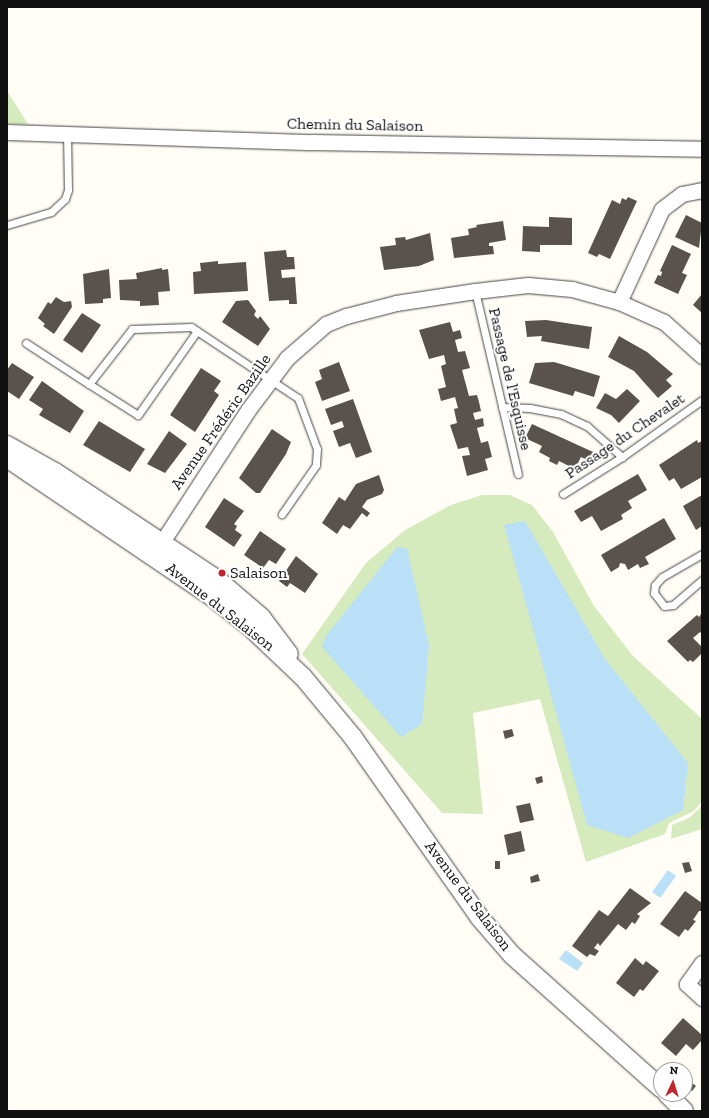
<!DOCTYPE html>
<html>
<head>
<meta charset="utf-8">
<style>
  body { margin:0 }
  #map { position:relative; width:709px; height:1118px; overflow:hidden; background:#fffdf5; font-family:"Zilla Slab",serif }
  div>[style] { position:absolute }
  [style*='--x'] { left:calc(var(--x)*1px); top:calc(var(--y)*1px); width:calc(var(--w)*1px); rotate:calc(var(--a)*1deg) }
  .green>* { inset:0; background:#d5ebbd }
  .water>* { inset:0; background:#b9e0f7 }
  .building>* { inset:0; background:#5a524d }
  .roads { filter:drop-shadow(0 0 1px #444) drop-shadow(0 0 1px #444) }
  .service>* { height:7px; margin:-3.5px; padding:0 3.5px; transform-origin:3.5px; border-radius:3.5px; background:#fff }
  .minor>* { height:15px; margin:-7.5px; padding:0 7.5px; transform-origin:7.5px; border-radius:7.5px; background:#fff }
  .tertiary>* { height:18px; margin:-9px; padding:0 9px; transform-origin:9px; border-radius:9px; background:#fff }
  .dots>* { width:11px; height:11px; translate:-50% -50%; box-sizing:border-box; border:2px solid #fff; border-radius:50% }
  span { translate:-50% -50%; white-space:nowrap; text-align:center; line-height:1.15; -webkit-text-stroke:4px #fff; paint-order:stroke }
  .street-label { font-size:16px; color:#111 }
  .poi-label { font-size:16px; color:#111 }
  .left { translate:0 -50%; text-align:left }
  .frame { position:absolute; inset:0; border:8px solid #111; pointer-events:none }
  .north { position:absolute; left:653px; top:1062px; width:40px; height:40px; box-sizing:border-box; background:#fff; border:1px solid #a0a0a0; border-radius:50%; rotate:4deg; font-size:11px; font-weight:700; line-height:16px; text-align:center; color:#111 }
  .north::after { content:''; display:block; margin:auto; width:14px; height:18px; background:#c4262e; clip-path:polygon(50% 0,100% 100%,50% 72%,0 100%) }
</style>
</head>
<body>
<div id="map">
  <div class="green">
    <i style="clip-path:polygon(7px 91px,28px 124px,7px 124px)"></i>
    <i style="clip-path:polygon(482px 495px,510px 495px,532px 505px,553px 532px,594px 606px,633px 656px,702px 719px,702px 801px,694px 811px,669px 823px,665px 834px,586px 862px,540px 699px,473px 713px,483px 814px,442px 813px,302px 654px,366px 563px,405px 530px,451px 505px)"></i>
    <i style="clip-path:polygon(702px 806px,702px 829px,671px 839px,672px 825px,689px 818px)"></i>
  </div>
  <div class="water">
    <i style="clip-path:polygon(525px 521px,605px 659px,688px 763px,683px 810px,628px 838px,587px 825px,504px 525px)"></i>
    <i style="clip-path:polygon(397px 547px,407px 549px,429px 645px,422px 724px,401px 737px,322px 647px,326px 636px)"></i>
    <i style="clip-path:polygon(668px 870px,676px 876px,660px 898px,652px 892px)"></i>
    <i style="clip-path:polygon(566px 950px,583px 963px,577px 971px,559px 959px)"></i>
  </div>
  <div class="building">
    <i style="clip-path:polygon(628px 197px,637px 201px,610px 259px,599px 254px,597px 257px,588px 253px,612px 200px,620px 204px,622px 198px,626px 200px)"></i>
    <i style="clip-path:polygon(686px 215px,702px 223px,699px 248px,675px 237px)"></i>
    <i style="clip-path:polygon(549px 217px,572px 218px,572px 245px,540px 245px,540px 252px,522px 251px,523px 226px,549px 227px)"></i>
    <i style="clip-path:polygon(503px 221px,506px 240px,489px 243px,489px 246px,493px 246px,494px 254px,454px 258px,451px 238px,469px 235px,468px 229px,477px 227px,476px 225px)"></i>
    <i style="clip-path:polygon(430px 233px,434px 260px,419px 266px,384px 270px,380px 247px,396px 245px,395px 238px,405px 237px,406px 240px)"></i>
    <i style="clip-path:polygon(672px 245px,691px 254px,682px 273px,687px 275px,678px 294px,654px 283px,658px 275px,661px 276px,662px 272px,660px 271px)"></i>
    <i style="clip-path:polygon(286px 250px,287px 257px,294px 257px,295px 269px,281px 270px,282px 278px,295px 277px,297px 304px,289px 304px,289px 300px,269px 301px,264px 252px)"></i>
    <i style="clip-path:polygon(218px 261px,218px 264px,246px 262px,248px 291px,194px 294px,193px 272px,201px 271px,200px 263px)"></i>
    <i style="clip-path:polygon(162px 268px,162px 270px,168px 269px,170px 291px,158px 292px,159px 305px,140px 306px,140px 301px,120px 300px,119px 280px,137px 279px,136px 273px)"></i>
    <i style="clip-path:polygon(109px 269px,111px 298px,103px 299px,103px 303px,85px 304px,83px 274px)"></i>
    <i style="clip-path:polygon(702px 294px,702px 313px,693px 305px)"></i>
    <i style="clip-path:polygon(56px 297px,64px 302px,71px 301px,72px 307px,54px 334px,43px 326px,45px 324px,38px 318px,48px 302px,51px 304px)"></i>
    <i style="clip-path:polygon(248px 300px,256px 311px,254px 315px,258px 319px,260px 316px,270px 329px,258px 346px,222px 322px,236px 301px)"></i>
    <i style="clip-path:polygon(82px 313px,101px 325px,82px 353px,63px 340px)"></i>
    <i style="clip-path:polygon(546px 320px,592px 327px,589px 349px,541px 341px,542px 336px,527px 337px,525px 321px)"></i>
    <i style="clip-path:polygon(450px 322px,453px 332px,460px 330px,462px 338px,455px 340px,458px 352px,465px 351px,470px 368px,462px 370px,469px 396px,477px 395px,479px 402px,481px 411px,473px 413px,475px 420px,483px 418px,484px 426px,477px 428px,481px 443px,488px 441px,492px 457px,485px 459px,488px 470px,467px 476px,462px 456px,470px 455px,468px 447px,458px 449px,450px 425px,457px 423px,454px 409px,458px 408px,455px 397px,441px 401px,438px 389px,446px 387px,441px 366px,446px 364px,444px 355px,429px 359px,419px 330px)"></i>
    <i style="clip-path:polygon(619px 336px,647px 352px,673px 374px,666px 380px,672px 386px,658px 398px,634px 371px,608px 357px)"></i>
    <i style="clip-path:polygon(339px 362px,350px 391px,322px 401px,315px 382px,322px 379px,319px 370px)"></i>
    <i style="clip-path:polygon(554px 362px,600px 376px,594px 397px,575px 391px,573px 396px,529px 383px,535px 363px)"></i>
    <i style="clip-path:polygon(12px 363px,34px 377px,19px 399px,7px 391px,7px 370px)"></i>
    <i style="clip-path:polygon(201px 368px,221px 381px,214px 391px,219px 395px,195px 432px,170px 415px)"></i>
    <i style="clip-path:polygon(42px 381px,84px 411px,70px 433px,39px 415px,43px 409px,29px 400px)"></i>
    <i style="clip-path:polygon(627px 389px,640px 401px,619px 423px,611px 415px,596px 408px,605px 393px,616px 399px)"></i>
    <i style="clip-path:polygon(353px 399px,372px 452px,356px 458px,350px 443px,339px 447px,333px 431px,344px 427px,342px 421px,331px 425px,325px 409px)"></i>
    <i style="clip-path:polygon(99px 421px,145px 449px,130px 472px,83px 445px)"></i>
    <i style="clip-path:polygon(532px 424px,593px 452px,589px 461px,581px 457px,575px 469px,559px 461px,557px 465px,549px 461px,550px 458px,539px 452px,542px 446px,525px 438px)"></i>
    <i style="clip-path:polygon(272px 429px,291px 442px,286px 454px,260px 493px,256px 493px,239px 478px)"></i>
    <i style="clip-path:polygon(169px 431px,187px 444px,165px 473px,147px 464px)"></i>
    <i style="clip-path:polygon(697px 440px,698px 443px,702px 441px,702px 477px,681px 489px,674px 478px,669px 481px,659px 465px)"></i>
    <i style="clip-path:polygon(638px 474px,647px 490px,628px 501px,632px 508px,621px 515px,623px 519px,601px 531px,592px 516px,581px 522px,574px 511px)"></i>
    <i style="clip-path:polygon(379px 475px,384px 490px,382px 494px,367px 500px,362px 507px,370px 513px,367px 517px,362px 513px,350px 529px,343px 525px,337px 534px,322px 523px,339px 497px,345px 501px,356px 484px)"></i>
    <i style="clip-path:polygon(702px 495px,702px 526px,696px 530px,683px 506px)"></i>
    <i style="clip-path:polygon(224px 498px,244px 511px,234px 524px,237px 526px,235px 530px,242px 535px,234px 547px,205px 527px)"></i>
    <i style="clip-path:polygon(664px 518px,676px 539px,645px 557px,649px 564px,640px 568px,638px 564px,628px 570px,625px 564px,620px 563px,619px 567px,611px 572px,601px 555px)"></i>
    <i style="clip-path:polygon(260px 531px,286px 549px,276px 564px,269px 560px,263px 568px,244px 555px)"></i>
    <i style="clip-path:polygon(296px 556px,318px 574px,305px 593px,290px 583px,287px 587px,279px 581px)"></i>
    <i style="clip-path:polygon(702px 613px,702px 634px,700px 632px,693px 638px,702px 647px,702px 653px,693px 662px,690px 660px,688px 662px,667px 641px,697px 615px,699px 617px)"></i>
    <i style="clip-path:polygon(512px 729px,514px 736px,505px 739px,503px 731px)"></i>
    <i style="clip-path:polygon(542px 776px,543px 782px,537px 784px,535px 778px)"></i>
    <i style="clip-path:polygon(530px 803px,534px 820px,520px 823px,516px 806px)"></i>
    <i style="clip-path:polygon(521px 831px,525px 851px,508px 855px,504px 835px)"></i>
    <i style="clip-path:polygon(495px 861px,500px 861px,500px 869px,495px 869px)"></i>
    <i style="clip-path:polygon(689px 862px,692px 871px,685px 873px,682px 863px)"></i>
    <i style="clip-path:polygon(538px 874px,540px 881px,531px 883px,530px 877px)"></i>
    <i style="clip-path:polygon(630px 888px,651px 903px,637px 914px,640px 916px,635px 924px,632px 922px,626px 930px,618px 924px,600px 946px,598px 943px,594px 948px,599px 951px,595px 956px,590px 954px,587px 957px,572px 946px,599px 910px,608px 916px)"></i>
    <i style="clip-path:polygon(685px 891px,702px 903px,702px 911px,699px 911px,693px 920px,696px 921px,688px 931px,685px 929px,679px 937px,660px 924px)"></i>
    <i style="clip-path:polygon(635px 958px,643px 965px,646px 961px,659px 971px,643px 991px,640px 989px,634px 997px,616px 983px)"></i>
    <i style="clip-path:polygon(683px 1018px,702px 1035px,702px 1040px,693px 1050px,686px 1044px,676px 1056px,661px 1043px)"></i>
    <i style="clip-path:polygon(690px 1081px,696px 1086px,692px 1091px,686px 1086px)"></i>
  </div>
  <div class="roads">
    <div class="service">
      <i style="--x:7;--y:225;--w:46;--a:-16.5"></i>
      <i style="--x:51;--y:212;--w:19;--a:-43"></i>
      <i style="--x:65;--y:199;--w:9;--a:-72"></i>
      <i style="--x:68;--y:190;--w:57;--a:-91"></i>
      <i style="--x:475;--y:291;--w:188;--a:76.8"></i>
      <i style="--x:197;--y:331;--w:103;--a:125.1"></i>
      <i style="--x:138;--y:415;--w:58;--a:-147.7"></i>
      <i style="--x:89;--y:384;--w:70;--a:-52"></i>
      <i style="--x:132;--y:329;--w:59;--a:-1.9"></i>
      <i style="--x:191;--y:327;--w:128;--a:33.6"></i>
      <i style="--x:298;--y:398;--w:54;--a:69.6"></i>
      <i style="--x:317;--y:449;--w:16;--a:94"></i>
      <i style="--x:316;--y:465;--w:60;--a:124.8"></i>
      <i style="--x:26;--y:343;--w:75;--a:33.1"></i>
      <i style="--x:502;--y:407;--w:28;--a:2"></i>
      <i style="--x:530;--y:408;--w:32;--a:11"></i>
      <i style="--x:561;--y:414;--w:29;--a:25"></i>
      <i style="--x:587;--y:426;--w:47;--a:41.5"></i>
      <i style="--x:563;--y:494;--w:70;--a:-32.1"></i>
      <i style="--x:622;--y:457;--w:98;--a:-35.5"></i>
      <i style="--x:702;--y:554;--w:46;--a:150.1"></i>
      <i style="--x:662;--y:577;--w:11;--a:131"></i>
      <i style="--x:655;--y:585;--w:8;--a:97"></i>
      <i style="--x:654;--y:593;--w:16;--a:52"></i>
      <i style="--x:664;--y:606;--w:9;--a:-6"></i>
      <i style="--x:673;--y:605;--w:38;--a:-41"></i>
    </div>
    <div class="minor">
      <i style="--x:7;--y:132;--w:306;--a:1.9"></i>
      <i style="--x:313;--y:142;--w:389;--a:1"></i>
      <i style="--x:619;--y:302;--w:102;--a:-65.2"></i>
      <i style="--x:662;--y:209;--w:25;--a:-37"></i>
      <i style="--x:682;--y:194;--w:20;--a:-11"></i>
      <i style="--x:162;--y:542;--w:158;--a:-56.9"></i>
      <i style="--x:248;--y:410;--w:65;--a:-53.1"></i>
      <i style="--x:287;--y:358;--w:52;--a:-41.1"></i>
      <i style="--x:326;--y:324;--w:22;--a:-22"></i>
      <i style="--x:346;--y:316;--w:52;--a:-14.6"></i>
      <i style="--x:396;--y:303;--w:80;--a:-8.6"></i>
      <i style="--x:475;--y:291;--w:53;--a:-6.5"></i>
      <i style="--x:528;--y:285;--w:44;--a:5.2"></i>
      <i style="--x:572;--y:289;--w:49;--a:15.5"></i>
      <i style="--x:619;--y:302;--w:49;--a:24"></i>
      <i style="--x:664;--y:322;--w:51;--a:41.8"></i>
      <i style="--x:702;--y:963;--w:26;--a:126"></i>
      <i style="--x:687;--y:984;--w:21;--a:43"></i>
    </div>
    <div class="tertiary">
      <i style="--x:7;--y:445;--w:55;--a:29.4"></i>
      <i style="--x:55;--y:472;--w:196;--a:33.5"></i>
      <i style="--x:218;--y:580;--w:57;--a:40.7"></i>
      <i style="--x:261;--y:617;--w:46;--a:52.9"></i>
      <i style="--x:7;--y:458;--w:246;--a:34.1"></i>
      <i style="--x:211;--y:596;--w:48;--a:38.3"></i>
      <i style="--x:249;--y:626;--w:74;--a:43.4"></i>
      <i style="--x:303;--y:677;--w:77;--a:50.3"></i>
      <i style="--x:352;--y:736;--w:223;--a:54.9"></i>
      <i style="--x:480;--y:918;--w:49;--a:49.1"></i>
      <i style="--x:512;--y:955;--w:200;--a:41.8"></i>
      <i style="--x:667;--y:1094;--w:24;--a:45"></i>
    </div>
  </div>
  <div class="dots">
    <i style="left:222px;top:573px;background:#c4262e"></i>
  </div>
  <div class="street-label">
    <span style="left:355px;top:125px;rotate:1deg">Chemin du Salaison</span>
    <span style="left:510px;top:379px;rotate:77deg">Passage de l'Esquisse</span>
    <span style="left:221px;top:422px;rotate:-55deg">Avenue Frédéric Bazille</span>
    <span style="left:625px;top:436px;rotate:-34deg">Passage du Chevalet</span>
    <span style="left:220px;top:607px;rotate:38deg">Avenue du Salaison</span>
    <span style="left:468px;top:896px;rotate:53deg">Avenue du Salaison</span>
  </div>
  <div class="poi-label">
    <span class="left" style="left:230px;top:573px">Salaison</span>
  </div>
  <div class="frame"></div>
  <div class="north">N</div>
</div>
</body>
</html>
